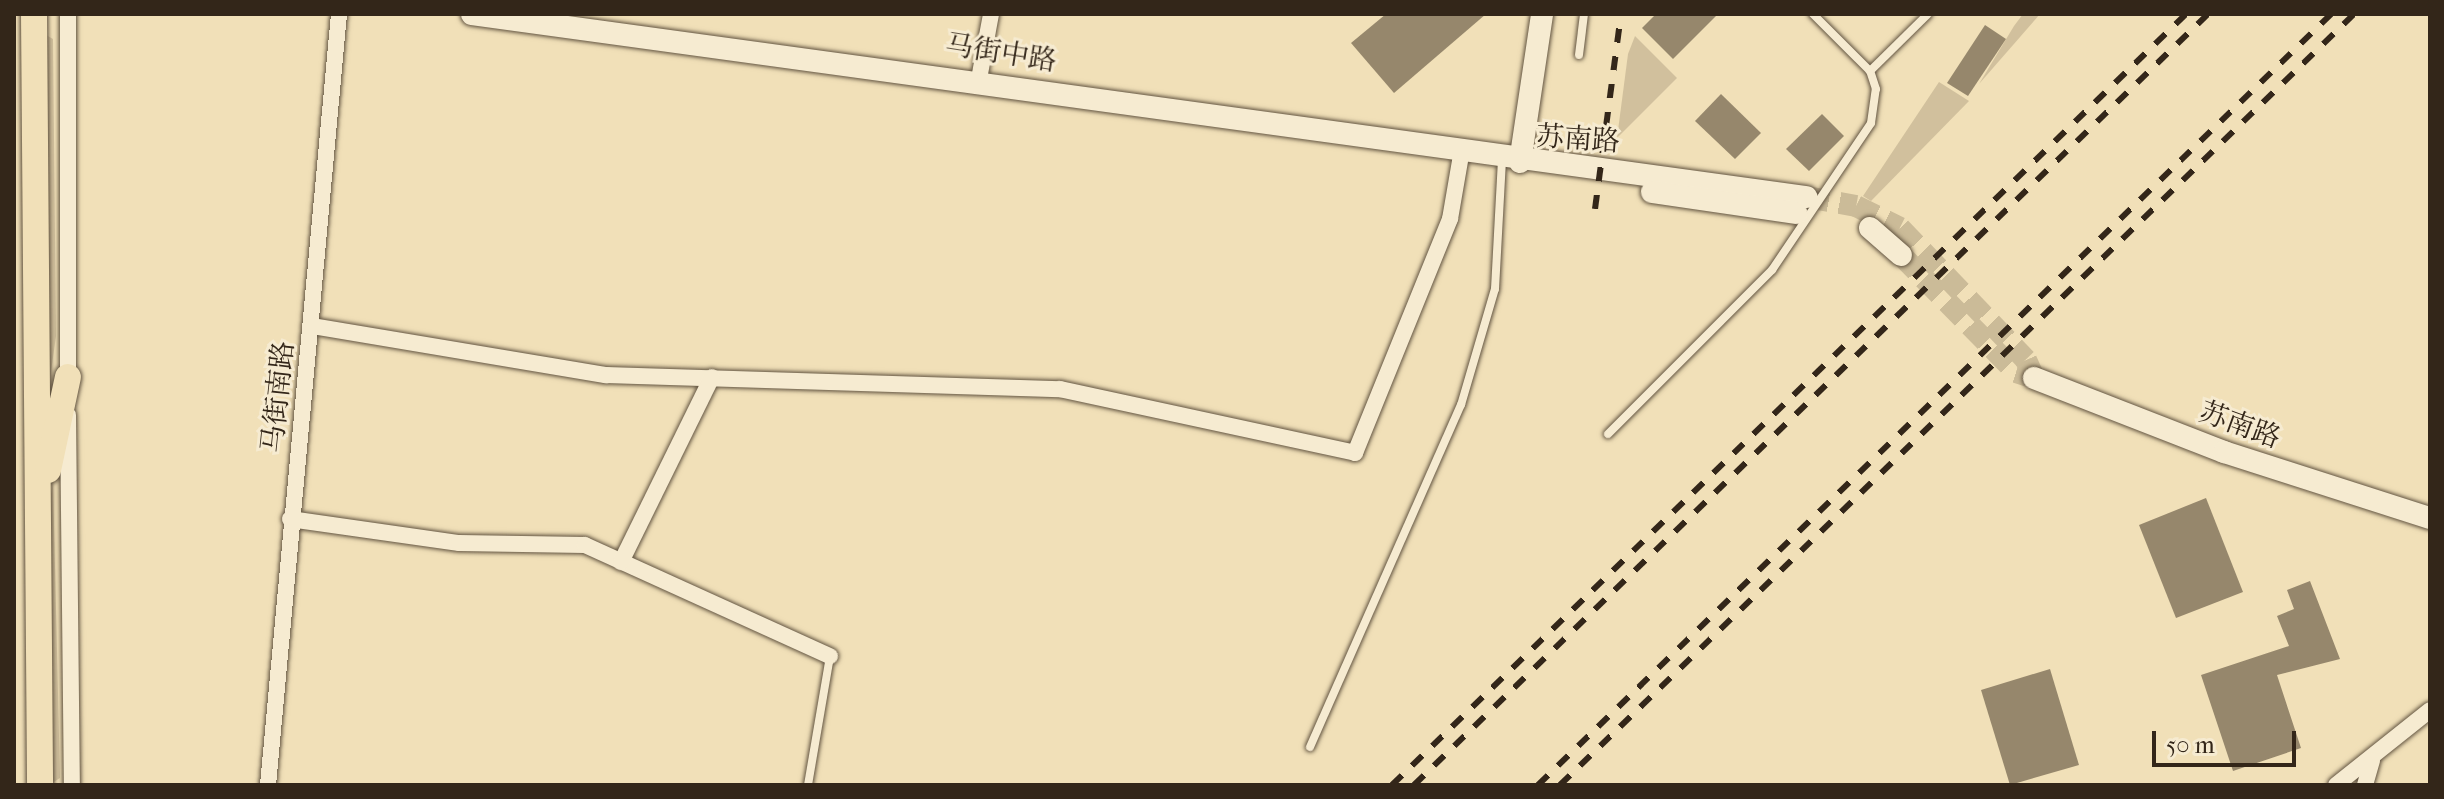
<!DOCTYPE html>
<html>
<head>
<meta charset="utf-8">
<style>
  body { margin:0 }
  #map { position:relative; width:2444px; height:799px; overflow:hidden; background:#f1e0b8; font-family:"IM FELL French Canon","Noto Serif SC",serif }
  div>[style] { position:absolute }
  [style*='--x'] { left:calc(var(--x)*1px); top:calc(var(--y)*1px); width:calc(var(--w)*1px); rotate:calc(var(--a)*1deg) }
  .green>* { inset:0; background:#d1c09d }
  .building>* { inset:0; background:#96876c }
  .secondary-tunnel>* { height:22px; margin-top:-11px; transform-origin:0; background:repeating-linear-gradient(90deg,#cbbb98 0 22px,transparent 0 33px) }
  .roads { filter:drop-shadow(0 0 2px #625441) drop-shadow(0 0 2px #625441) }
  .lane>* { height:8px; margin:-4px; padding:0 4px; transform-origin:4px; border-radius:4px; background:#f6ebd1 }
  .street>* { height:16px; margin:-8px; padding:0 8px; transform-origin:8px; border-radius:8px; background:#f6ebd1 }
  .secondary>* { height:22px; margin:-11px; padding:0 11px; transform-origin:11px; border-radius:11px; background:#f6ebd1 }
  .primary>* { height:26px; margin:-13px; padding:0 13px; transform-origin:13px; border-radius:13px; background:#f1e0b8 }
  .rail>* { height:6px; margin-top:-3px; transform-origin:0; background:repeating-linear-gradient(90deg,#332619 0 14px,transparent 0 28px) }
  span { translate:-50% -50%; white-space:nowrap; text-align:center; line-height:1.15; -webkit-text-stroke:6px #f6ebd1; paint-order:stroke }
  .street-label { font-size:28px; color:#332619 }
  .frame { position:absolute; inset:0; border:16px solid #332619; pointer-events:none }
  .scale { position:absolute; left:2152px; top:731px; width:144px; height:36px; box-sizing:border-box; border:4px solid #332619; border-top:0; padding-left:10px; font-size:24px; line-height:28px; white-space:nowrap; color:#332619; -webkit-text-stroke:6px #f6ebd1; paint-order:stroke }
</style>
</head>
<body>
<div id="map">
  <div class="green">
    <i style="clip-path:polygon(2023px 14px,2040px 14px,1979px 84px,2014px 26px)"></i>
    <i style="clip-path:polygon(46px 35px,53px 39px,56px 336px,49px 386px)"></i>
    <i style="clip-path:polygon(1635px 36px,1677px 78px,1617px 138px,1628px 54px)"></i>
    <i style="clip-path:polygon(1939px 82px,1969px 101px,1871px 201px,1863px 196px)"></i>
    <i style="clip-path:polygon(53px 482px,60px 778px,52px 783px,47px 518px)"></i>
  </div>
  <div class="building">
    <i style="clip-path:polygon(1386px 14px,1486px 14px,1394px 93px,1351px 43px)"></i>
    <i style="clip-path:polygon(1656px 14px,1718px 14px,1673px 59px,1642px 28px)"></i>
    <i style="clip-path:polygon(1985px 25px,2006px 39px,1968px 96px,1947px 83px)"></i>
    <i style="clip-path:polygon(1721px 94px,1761px 133px,1735px 159px,1695px 121px)"></i>
    <i style="clip-path:polygon(1822px 114px,1844px 136px,1809px 171px,1786px 149px)"></i>
    <i style="clip-path:polygon(2206px 498px,2243px 592px,2176px 618px,2139px 525px)"></i>
    <i style="clip-path:polygon(2310px 581px,2340px 659px,2277px 675px,2301px 748px,2233px 771px,2201px 675px,2289px 646px,2277px 616px,2294px 609px,2287px 590px)"></i>
    <i style="clip-path:polygon(2050px 669px,2079px 765px,2010px 785px,1981px 690px)"></i>
  </div>
  <div class="secondary-tunnel">
    <i style="--x:1807;--y:197;--w:50;--a:10.4"></i>
    <i style="--x:1856;--y:206;--w:49;--a:26.6"></i>
    <i style="--x:1900;--y:228;--w:182;--a:46.3"></i>
    <i style="--x:2026;--y:360;--w:20;--a:66"></i>
    <i style="--x:1901;--y:255;--w:164;--a:45.5"></i>
    <i style="--x:2016;--y:372;--w:19;--a:18"></i>
  </div>
  <div class="roads">
    <div class="lane">
      <i style="--x:1579;--y:55;--w:41;--a:-83"></i>
      <i style="--x:1870;--y:71;--w:81;--a:-44.5"></i>
      <i style="--x:1608;--y:434;--w:232;--a:-45"></i>
      <i style="--x:1772;--y:270;--w:177;--a:-56"></i>
      <i style="--x:1871;--y:123;--w:34;--a:-82"></i>
      <i style="--x:1876;--y:89;--w:19;--a:-108"></i>
      <i style="--x:1870;--y:71;--w:81;--a:-135"></i>
      <i style="--x:1310;--y:747;--w:374;--a:-66.2"></i>
      <i style="--x:1461;--y:405;--w:121;--a:-73.7"></i>
      <i style="--x:1495;--y:289;--w:129;--a:-86.9"></i>
      <i style="--x:808;--y:785;--w:131;--a:-80.3"></i>
    </div>
    <div class="street">
      <i style="--x:68;--y:14;--w:369;--a:90"></i>
      <i style="--x:979;--y:79;--w:66;--a:-79.5"></i>
      <i style="--x:312;--y:326;--w:298;--a:9.5"></i>
      <i style="--x:606;--y:375;--w:454;--a:1.8"></i>
      <i style="--x:1060;--y:389;--w:302;--a:12.2"></i>
      <i style="--x:1355;--y:453;--w:253;--a:-67.9"></i>
      <i style="--x:1450;--y:219;--w:65;--a:-80.2"></i>
      <i style="--x:68;--y:415;--w:370;--a:89.4"></i>
      <i style="--x:290;--y:519;--w:171;--a:8.1"></i>
      <i style="--x:459;--y:543;--w:126;--a:0.9"></i>
      <i style="--x:585;--y:545;--w:269;--a:24.4"></i>
      <i style="--x:621;--y:562;--w:206;--a:-63.8"></i>
      <i style="--x:268;--y:785;--w:774;--a:-84.74"></i>
      <i style="--x:2336;--y:785;--w:120;--a:-38.6"></i>
      <i style="--x:2365;--y:785;--w:26;--a:-74"></i>
    </div>
    <div class="secondary">
      <i style="--x:472;--y:14;--w:1347;--a:7.81"></i>
      <i style="--x:1520;--y:162;--w:150;--a:-81.5"></i>
      <i style="--x:1652;--y:192;--w:146;--a:8.3"></i>
      <i style="--x:1870;--y:228;--w:41;--a:41.1"></i>
      <i style="--x:2034;--y:378;--w:204;--a:21.3"></i>
      <i style="--x:2224;--y:452;--w:216;--a:17.8"></i>
    </div>
    <div class="primary">
      <i style="--x:34;--y:14;--w:771;--a:89.55"></i>
      <i style="--x:48;--y:470;--w:95;--a:-77.9"></i>
    </div>
  </div>
  <div class="rail">
    <i style="--x:1595;--y:209;--w:197;--a:-82.4"></i>
    <i style="--x:1392;--y:785;--w:1107;--a:-44.16"></i>
    <i style="--x:1414;--y:785;--w:1107;--a:-44.16"></i>
    <i style="--x:1538;--y:785;--w:1106;--a:-44.19"></i>
    <i style="--x:1560;--y:785;--w:1107;--a:-44.16"></i>
  </div>
  <div class="street-label">
    <span style="left:1001px;top:53px;rotate:9deg">马街中路</span>
    <span style="left:1578px;top:139px;rotate:4deg">苏南路</span>
    <span style="left:278px;top:397px;rotate:-84deg">马街南路</span>
    <span style="left:2240px;top:425px;rotate:20deg">苏南路</span>
  </div>
  <div class="frame"></div>
  <div class="scale">50 m</div>
</div>
</body>
</html>
